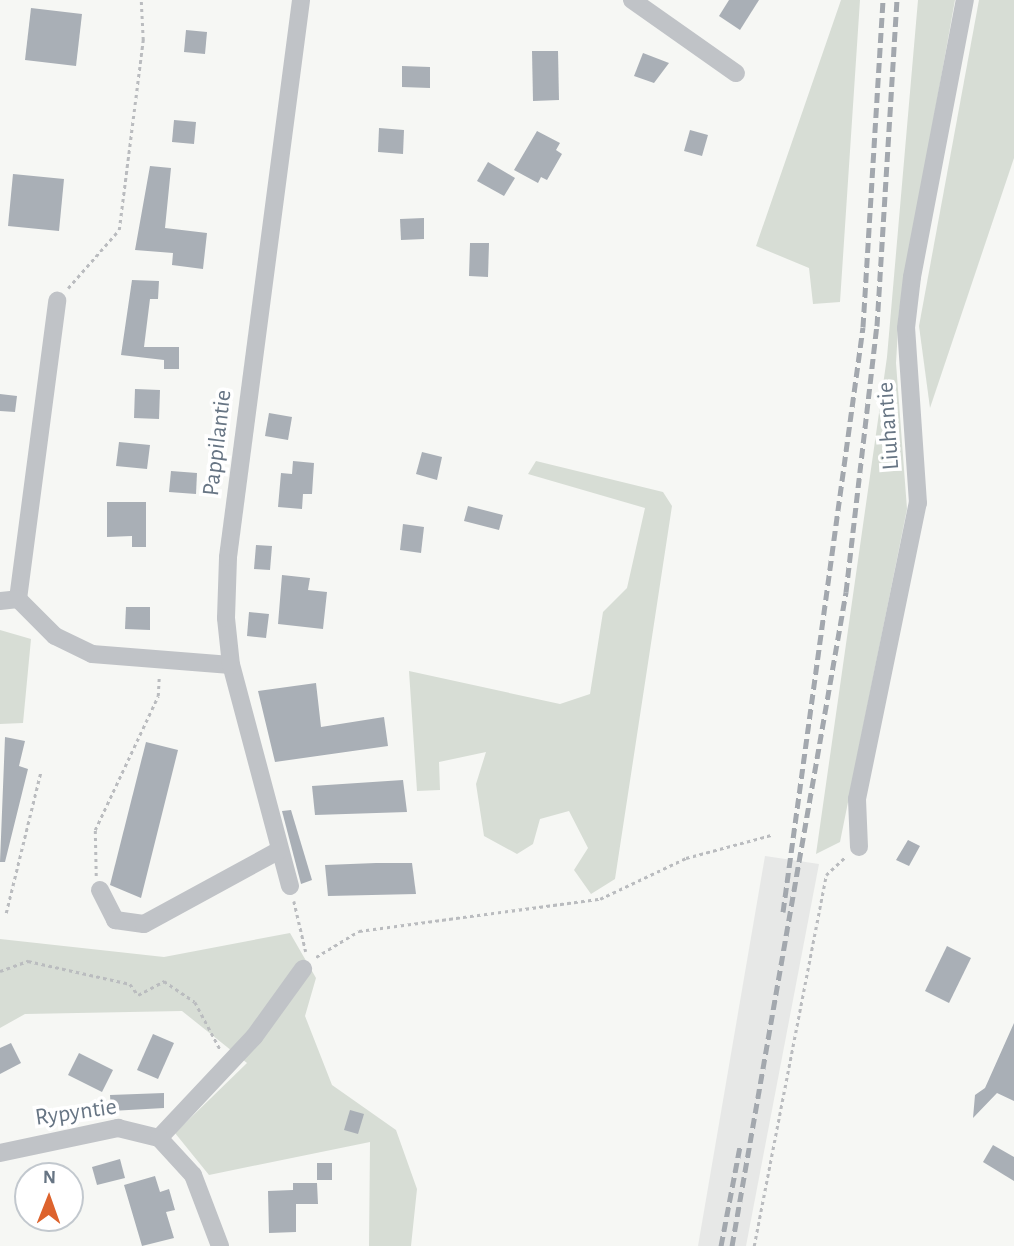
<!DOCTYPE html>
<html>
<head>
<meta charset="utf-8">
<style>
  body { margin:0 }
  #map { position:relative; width:1014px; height:1246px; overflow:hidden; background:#f6f7f4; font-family:"Alegreya Sans",sans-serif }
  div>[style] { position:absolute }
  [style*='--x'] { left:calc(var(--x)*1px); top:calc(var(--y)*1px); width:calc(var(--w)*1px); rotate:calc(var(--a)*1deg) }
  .built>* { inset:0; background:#e7e8e7 }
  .green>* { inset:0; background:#d7ddd5 }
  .building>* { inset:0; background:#a9afb6 }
  .path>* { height:2.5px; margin-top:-1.25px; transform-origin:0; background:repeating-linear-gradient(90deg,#babcbf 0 3.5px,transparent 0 7px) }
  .minor>* { height:18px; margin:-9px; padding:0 9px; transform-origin:9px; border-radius:9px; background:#c0c3c7 }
  .rail>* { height:5px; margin-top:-2.5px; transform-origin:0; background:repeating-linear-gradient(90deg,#a3a8ae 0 10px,transparent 0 15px) }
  span { translate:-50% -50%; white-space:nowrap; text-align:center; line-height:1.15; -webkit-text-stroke:7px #fff; paint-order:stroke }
  .street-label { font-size:24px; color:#677584 }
  .north { position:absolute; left:14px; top:1162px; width:70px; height:70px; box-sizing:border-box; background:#fff; border:2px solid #c2c8ce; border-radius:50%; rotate:1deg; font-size:19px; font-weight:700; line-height:28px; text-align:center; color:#677584 }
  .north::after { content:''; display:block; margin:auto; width:24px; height:32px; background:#dd632d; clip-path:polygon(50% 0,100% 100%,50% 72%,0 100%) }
</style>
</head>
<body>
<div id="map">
  <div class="built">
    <i style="clip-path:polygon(765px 856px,819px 864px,746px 1246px,698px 1246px)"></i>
  </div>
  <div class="green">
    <i style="clip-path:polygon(841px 0,860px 0,840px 302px,813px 304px,809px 268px,756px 246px)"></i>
    <i style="clip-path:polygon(918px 0,955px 0,899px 312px,896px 363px,907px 509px,840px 842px,816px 854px,887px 357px)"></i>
    <i style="clip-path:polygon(979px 0,1014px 0,1014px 158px,930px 408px,919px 326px)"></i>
    <i style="clip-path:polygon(536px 461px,663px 492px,672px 506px,615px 879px,591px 894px,574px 870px,588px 848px,569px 811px,540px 819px,533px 844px,517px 854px,484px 836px,476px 784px,486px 752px,439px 762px,440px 790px,417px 791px,409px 671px,560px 704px,590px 694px,603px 612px,627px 588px,645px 508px,528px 474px)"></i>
    <i style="clip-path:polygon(0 630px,31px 639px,23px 723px,0 724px)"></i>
    <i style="clip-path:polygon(290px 933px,316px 978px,305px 1016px,332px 1085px,396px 1130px,417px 1189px,411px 1246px,369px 1246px,370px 1142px,209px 1175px,175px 1133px,247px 1063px,182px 1011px,25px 1014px,0 1028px,0 939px,164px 957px)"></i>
  </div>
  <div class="building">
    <i style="clip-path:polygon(729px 0,759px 0,740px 30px,719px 16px)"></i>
    <i style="clip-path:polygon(31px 8px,82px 14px,76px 66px,25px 60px)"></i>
    <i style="clip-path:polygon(186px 30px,207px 32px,205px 54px,184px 52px)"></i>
    <i style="clip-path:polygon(532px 51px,558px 51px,559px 100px,533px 101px)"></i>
    <i style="clip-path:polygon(643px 53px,669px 63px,654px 83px,634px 76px)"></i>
    <i style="clip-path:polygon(402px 66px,430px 67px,430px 88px,402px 87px)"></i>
    <i style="clip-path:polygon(174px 120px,196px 122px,194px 144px,172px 142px)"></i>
    <i style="clip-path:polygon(379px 128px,404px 130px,403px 154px,378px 152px)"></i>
    <i style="clip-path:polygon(690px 130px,708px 135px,702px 156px,684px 151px)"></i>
    <i style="clip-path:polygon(537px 131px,560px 143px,556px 150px,562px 154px,547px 180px,541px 177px,538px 183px,514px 170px)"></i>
    <i style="clip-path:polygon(488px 162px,515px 178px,504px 196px,477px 181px)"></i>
    <i style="clip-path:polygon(150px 166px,171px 168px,165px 228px,207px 233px,203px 269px,172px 265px,173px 253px,135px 250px)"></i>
    <i style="clip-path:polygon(13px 174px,64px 179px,59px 231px,8px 226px)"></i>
    <i style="clip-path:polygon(424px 218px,424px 239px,401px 240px,400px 219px)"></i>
    <i style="clip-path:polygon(470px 243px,489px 243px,488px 277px,469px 276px)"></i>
    <i style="clip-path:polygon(132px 280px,159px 281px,158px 299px,150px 299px,144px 347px,179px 347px,179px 369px,164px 369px,164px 360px,121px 355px)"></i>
    <i style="clip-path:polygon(135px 389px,160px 390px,159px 419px,134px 418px)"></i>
    <i style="clip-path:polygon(0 394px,17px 396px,15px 412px,0 411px)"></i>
    <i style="clip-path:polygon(269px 413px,292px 417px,288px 440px,265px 436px)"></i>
    <i style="clip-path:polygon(119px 442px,150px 445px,147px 469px,116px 466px)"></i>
    <i style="clip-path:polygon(422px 452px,442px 457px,437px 480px,416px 474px)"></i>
    <i style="clip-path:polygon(293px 461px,314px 463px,312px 494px,303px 494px,302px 509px,278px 507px,281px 473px,292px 474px)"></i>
    <i style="clip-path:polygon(171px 471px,197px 473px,196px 494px,169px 492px)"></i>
    <i style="clip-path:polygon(107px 502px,146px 502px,146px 547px,132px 547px,132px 536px,107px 537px)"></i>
    <i style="clip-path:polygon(468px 506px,503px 515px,499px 530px,464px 521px)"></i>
    <i style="clip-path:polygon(403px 524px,424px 527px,421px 553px,400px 550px)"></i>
    <i style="clip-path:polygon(256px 545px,272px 546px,270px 570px,254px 569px)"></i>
    <i style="clip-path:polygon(282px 575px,310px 578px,308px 590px,327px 592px,323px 629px,278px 624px)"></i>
    <i style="clip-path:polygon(126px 607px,150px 607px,150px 630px,125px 629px)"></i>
    <i style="clip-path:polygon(249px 612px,269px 614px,266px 638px,247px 636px)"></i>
    <i style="clip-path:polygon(316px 683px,321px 727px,384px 717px,388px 746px,275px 762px,258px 691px)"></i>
    <i style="clip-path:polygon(5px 737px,25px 741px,19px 766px,28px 769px,5px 862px,0 862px)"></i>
    <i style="clip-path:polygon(146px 742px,178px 750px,141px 898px,110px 885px)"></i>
    <i style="clip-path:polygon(403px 780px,407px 812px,315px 815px,312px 786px)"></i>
    <i style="clip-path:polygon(291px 810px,312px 880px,301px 884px,282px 811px)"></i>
    <i style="clip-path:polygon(908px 840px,920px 846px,909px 866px,896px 860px)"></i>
    <i style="clip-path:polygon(376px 863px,412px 863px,416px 894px,328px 896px,325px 865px)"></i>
    <i style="clip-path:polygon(947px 946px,971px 958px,949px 1003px,925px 991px)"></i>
    <i style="clip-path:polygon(1014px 1023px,1014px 1101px,997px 1093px,973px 1118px,975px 1095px,985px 1088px)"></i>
    <i style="clip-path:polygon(153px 1034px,174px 1043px,158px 1079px,137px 1070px)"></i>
    <i style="clip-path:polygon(11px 1043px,21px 1063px,0 1074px,0 1048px)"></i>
    <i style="clip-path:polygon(79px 1053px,113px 1070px,102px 1092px,68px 1075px)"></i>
    <i style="clip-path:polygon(164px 1093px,164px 1108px,111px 1111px,110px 1095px)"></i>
    <i style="clip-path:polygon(350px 1110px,364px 1114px,358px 1134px,344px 1130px)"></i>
    <i style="clip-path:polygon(993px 1145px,1014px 1157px,1014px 1181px,983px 1162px)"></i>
    <i style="clip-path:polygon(120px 1159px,125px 1178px,97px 1185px,92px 1167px)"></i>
    <i style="clip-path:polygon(317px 1163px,332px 1163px,332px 1180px,317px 1180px)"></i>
    <i style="clip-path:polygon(155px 1176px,160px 1192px,169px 1189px,175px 1210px,166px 1212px,174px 1238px,142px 1246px,124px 1185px)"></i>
    <i style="clip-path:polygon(293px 1183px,317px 1183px,318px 1204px,296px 1204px,296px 1232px,269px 1233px,268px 1191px,293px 1190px)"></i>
  </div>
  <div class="path">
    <i style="--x:68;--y:288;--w:77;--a:-48.7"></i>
    <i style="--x:119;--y:230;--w:192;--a:-82.8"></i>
    <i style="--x:143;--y:40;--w:40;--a:-92.9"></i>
    <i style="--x:96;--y:876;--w:46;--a:-91.2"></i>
    <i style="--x:95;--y:830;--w:148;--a:-64.8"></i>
    <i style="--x:158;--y:696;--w:20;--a:-87"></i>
    <i style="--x:294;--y:901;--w:52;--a:76.8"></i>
    <i style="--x:6;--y:913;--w:146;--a:-76.2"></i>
    <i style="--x:316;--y:957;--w:50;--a:-31.2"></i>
    <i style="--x:359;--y:931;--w:243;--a:-7.6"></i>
    <i style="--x:600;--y:899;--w:95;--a:-25.5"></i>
    <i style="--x:686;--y:858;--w:88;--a:-15.1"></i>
    <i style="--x:0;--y:971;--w:30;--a:-20"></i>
    <i style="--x:28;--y:961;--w:105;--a:12.7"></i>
    <i style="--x:130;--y:984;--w:14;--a:54"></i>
    <i style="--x:138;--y:995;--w:30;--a:-28"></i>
    <i style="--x:164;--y:981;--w:37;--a:34"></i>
    <i style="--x:195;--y:1002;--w:53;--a:62"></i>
    <i style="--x:754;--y:1246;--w:378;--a:-79"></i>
    <i style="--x:826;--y:875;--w:26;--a:-43"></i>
  </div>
  <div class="minor">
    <i style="--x:632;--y:0;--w:127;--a:35.1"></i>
    <i style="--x:18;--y:599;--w:301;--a:-82.5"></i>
    <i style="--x:0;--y:601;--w:18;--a:-6"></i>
    <i style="--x:18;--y:599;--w:52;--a:45"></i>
    <i style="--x:55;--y:636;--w:41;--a:25.9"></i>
    <i style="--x:92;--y:654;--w:139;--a:4.5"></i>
    <i style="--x:859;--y:847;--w:48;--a:-92.4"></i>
    <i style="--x:857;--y:799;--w:302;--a:-78.4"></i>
    <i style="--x:918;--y:503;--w:175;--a:-93.9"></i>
    <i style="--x:906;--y:328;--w:51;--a:-83.3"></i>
    <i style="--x:912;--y:277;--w:282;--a:-79.2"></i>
    <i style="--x:290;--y:886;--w:229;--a:-104.9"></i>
    <i style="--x:231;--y:665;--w:47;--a:-96.1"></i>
    <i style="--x:226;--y:618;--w:61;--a:-88.1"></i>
    <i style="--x:228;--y:557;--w:562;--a:-82.53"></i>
    <i style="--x:100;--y:890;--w:34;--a:63"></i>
    <i style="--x:115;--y:920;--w:29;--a:8"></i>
    <i style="--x:144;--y:924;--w:153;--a:-28.6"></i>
    <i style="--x:159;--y:1138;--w:139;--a:-46.8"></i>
    <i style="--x:254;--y:1037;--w:84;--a:-54.2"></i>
    <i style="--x:0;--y:1153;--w:121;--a:-12"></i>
    <i style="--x:118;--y:1128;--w:42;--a:13.7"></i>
    <i style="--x:159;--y:1138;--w:50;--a:47.4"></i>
    <i style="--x:193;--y:1175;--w:76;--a:69.2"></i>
  </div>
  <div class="rail">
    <i style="--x:783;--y:912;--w:590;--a:-82.21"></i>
    <i style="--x:863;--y:327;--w:328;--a:-86.5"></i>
    <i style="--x:721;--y:1246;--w:102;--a:-79.2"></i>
    <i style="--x:732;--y:1246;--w:664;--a:-80.11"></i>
    <i style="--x:846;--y:592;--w:268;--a:-83.4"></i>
    <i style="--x:877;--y:326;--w:327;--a:-86.5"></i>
  </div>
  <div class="street-label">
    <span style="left:889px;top:426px;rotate:-94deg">Liuhantie</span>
    <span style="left:218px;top:443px;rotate:-83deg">Pappilantie</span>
    <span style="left:76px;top:1113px;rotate:-8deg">Rypyntie</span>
  </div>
  <div class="north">N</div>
</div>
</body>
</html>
